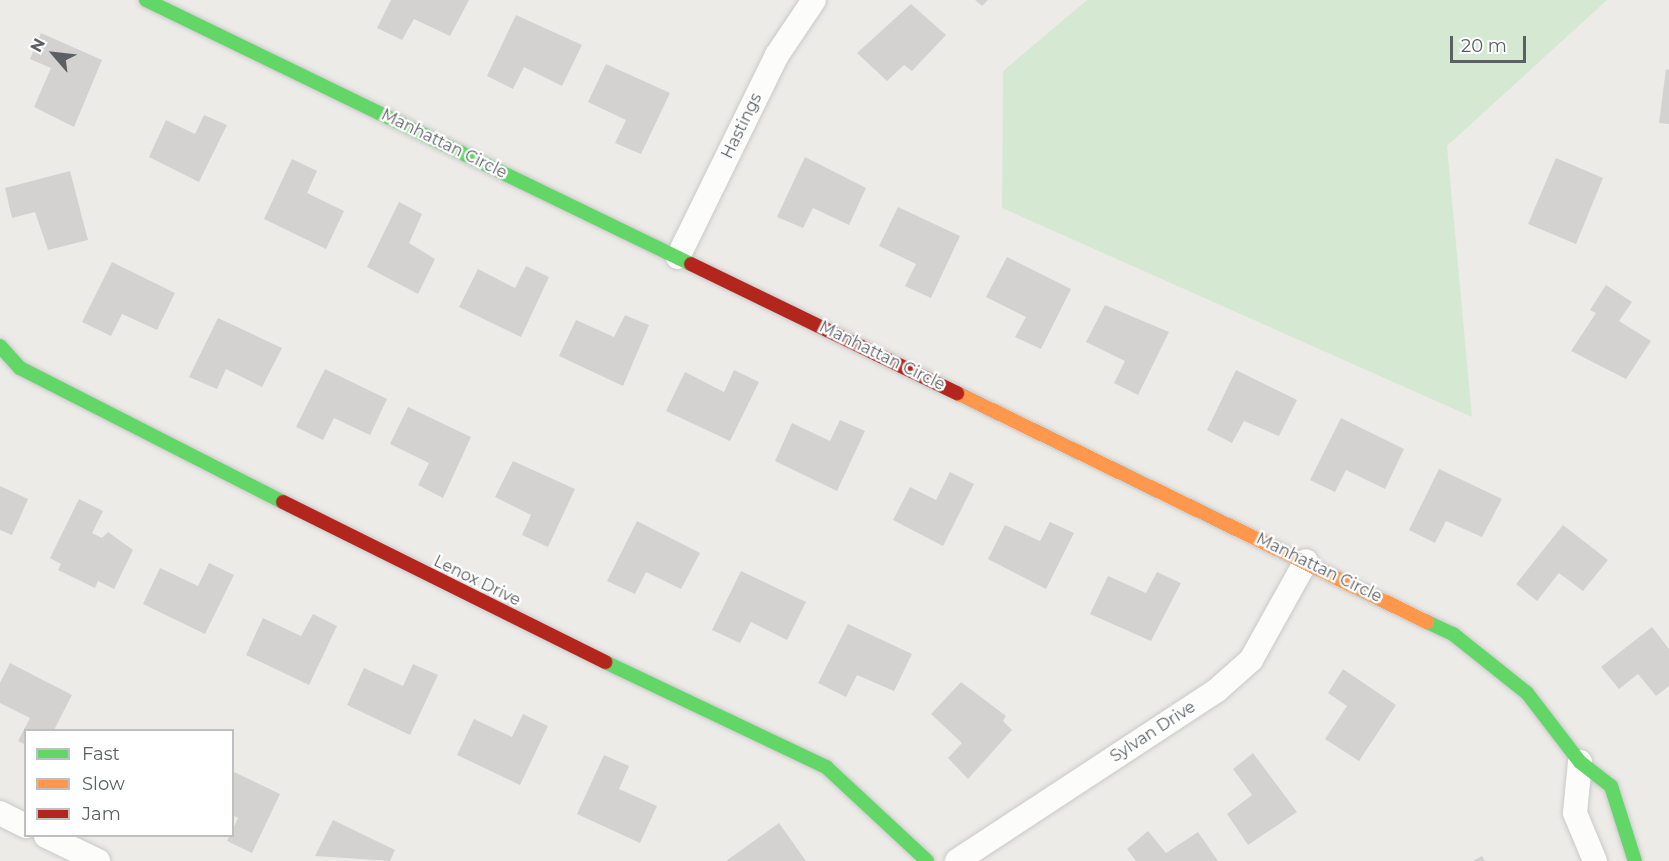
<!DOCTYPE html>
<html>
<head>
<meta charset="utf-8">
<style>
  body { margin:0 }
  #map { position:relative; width:1669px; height:861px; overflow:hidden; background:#ecebe7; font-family:Montserrat,sans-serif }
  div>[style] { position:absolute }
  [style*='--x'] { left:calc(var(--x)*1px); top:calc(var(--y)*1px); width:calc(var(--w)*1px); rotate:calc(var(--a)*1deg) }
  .green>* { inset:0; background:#d5e9d2 }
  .building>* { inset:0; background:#d3d2d0 }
  .roads { filter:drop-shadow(0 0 2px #c9c9c9) drop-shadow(0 0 2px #c9c9c9) }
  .street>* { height:24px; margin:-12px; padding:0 12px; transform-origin:12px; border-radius:12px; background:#fcfcfb }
  .fast>* { height:14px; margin:-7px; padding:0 7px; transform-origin:7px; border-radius:7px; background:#63d668 }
  .slow>* { height:14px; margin:-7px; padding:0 7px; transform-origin:7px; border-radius:7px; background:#ff974d }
  .jam>* { height:14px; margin:-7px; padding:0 7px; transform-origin:7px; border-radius:7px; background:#b3261e }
  span { translate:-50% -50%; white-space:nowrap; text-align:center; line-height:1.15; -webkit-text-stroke:4.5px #fff; paint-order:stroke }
  .street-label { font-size:16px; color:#5c6065 }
  .legend { position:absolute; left:24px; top:729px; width:210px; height:108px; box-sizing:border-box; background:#fff; border:2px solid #bebfc1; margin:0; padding:8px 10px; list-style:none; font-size:18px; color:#5c6065 }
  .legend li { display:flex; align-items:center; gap:12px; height:30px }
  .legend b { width:30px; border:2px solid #bebfc1 }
  .north { position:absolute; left:24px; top:24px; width:60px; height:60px; -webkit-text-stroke:4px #fff; paint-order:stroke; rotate:298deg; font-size:16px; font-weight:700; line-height:24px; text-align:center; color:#5c6065 }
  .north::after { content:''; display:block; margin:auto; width:21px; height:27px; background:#5c6065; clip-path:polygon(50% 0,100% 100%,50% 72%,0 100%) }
  .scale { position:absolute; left:1450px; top:36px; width:76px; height:27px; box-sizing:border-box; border:3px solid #5c6065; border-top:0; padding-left:8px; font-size:18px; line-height:21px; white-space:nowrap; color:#5c6065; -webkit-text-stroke:4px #fff; paint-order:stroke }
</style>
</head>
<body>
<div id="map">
  <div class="green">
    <i style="clip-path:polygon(1087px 0,1607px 0,1447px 146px,1472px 417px,1002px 208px,1003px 71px)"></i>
  </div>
  <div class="building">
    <i style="clip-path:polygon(391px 0,469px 0,450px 36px,414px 19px,402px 40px,377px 28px)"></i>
    <i style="clip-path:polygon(975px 0,988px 0,982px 6px)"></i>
    <i style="clip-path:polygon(911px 4px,946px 35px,912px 71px,904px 65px,887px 81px,857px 53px)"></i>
    <i style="clip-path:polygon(516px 15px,582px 45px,562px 86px,524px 67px,513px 89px,487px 76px)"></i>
    <i style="clip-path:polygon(41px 33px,102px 60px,74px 127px,34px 107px,51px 68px,30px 59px)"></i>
    <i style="clip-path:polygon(606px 64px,670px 93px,641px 154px,615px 143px,626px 120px,588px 102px)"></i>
    <i style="clip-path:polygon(1666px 69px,1669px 70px,1669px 124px,1659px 123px)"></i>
    <i style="clip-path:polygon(204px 115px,227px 125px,199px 182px,149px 157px,166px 120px,195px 134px)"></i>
    <i style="clip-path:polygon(805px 157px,866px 188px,849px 225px,813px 208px,803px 228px,777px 217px)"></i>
    <i style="clip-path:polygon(1556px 158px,1603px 178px,1576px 244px,1528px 224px)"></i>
    <i style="clip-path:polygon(292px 159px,317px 171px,307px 193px,344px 211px,326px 249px,264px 219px)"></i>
    <i style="clip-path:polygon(70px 171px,88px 240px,48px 250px,35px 212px,12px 218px,5px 188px)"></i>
    <i style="clip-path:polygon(399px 202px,422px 214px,409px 243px,435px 259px,418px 294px,367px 267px)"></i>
    <i style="clip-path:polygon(898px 207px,960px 236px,931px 298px,905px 286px,916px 264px,879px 246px)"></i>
    <i style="clip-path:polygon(1007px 257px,1071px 289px,1041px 349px,1015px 337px,1026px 317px,986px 297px)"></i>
    <i style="clip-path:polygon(112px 262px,175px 293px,157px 330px,122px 314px,111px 336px,82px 322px)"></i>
    <i style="clip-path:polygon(526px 266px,549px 277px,521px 337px,459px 307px,478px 269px,515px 288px)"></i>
    <i style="clip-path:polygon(1606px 285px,1632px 302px,1619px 321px,1651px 341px,1626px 379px,1571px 351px,1596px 313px,1590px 310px)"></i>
    <i style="clip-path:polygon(1105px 305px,1169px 332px,1138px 395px,1114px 383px,1125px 361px,1086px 342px)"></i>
    <i style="clip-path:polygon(625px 315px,649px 325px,623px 386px,559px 356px,576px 320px,614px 337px)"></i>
    <i style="clip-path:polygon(218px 318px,282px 348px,262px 387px,226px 369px,217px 389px,189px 377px)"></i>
    <i style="clip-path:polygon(325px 369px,387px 399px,370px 435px,334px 418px,323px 440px,296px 427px)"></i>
    <i style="clip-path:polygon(734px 370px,759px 382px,730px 441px,666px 411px,685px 372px,724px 392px)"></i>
    <i style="clip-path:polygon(1236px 370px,1297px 400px,1279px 436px,1244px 421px,1232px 443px,1207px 430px)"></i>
    <i style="clip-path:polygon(408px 407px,471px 437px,443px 498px,418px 485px,429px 463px,390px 444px)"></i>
    <i style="clip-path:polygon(1341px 418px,1404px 449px,1385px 489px,1346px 470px,1335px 492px,1310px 480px)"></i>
    <i style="clip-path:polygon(840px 420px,865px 431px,837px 491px,775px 461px,792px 423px,830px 441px)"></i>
    <i style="clip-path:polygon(513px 461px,575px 489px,548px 547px,522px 535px,531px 515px,495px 497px)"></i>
    <i style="clip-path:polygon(1439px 469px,1502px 499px,1482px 537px,1446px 521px,1435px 543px,1409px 530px)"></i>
    <i style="clip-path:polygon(950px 472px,974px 484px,943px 546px,893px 520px,910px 487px,936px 500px)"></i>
    <i style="clip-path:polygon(0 486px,28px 499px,12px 535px,0 530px)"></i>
    <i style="clip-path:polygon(79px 499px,103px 511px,92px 533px,102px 538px,108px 532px,133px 550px,114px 589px,98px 581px,95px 588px,58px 570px,61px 564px,50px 558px)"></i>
    <i style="clip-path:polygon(637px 521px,700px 553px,681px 589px,646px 572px,635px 594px,607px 581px)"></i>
    <i style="clip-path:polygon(1050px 522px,1074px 533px,1046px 589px,988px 559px,1005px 525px,1040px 541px)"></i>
    <i style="clip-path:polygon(1563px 525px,1608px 560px,1583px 591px,1559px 573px,1537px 601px,1516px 584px)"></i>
    <i style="clip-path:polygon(209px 563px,234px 575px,205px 634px,143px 604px,160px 568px,198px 586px)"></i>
    <i style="clip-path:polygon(741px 571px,806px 602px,787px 640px,751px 622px,740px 643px,712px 630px)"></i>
    <i style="clip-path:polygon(1157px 572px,1181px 583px,1151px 641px,1090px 614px,1108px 576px,1146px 593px)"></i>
    <i style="clip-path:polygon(313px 614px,337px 626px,309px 685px,246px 655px,263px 618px,301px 636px)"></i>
    <i style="clip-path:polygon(848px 624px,912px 654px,894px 691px,857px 675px,846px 697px,818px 683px)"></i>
    <i style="clip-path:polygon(1652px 627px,1669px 649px,1669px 686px,1656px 696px,1638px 674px,1619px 689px,1601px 667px)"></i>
    <i style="clip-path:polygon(10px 663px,72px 695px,54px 730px,26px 730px,26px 745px,18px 741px,30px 718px,0 703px,0 683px)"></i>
    <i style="clip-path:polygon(413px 664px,438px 675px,410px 735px,347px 705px,364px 668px,403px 686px)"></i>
    <i style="clip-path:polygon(1343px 669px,1396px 705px,1359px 761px,1325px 739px,1347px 706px,1328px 693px)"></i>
    <i style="clip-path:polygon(961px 682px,1006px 716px,1003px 721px,1012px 730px,968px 779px,948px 758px,962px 743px,931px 714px)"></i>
    <i style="clip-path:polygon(523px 714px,548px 726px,520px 785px,457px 755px,474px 719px,512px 737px)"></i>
    <i style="clip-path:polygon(1253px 753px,1297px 812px,1248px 845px,1227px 814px,1252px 795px,1233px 769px)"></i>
    <i style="clip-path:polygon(604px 755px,629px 766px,619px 789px,657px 806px,640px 843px,577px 814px)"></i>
    <i style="clip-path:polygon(232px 771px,280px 794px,252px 853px,227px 841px,238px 818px,232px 815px)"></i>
    <i style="clip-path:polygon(333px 820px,395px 850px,390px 861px,315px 856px)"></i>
    <i style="clip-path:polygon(779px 823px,806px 861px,726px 861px)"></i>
    <i style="clip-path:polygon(1148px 831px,1166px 853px,1198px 832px,1218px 861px,1136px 861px,1127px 849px)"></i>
    <i style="clip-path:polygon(1482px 856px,1485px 861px,1473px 861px)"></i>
  </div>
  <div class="roads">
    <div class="street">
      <i style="--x:678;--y:257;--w:225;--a:-63.9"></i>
      <i style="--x:777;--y:55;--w:66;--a:-56.1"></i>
      <i style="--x:1580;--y:762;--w:51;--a:95.6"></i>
      <i style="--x:1575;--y:813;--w:52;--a:67.4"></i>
      <i style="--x:0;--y:813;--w:29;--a:27"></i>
      <i style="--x:46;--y:836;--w:58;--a:25.7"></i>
      <i style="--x:957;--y:861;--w:310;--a:-33.3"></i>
      <i style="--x:1216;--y:691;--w:47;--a:-41.5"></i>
      <i style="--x:1251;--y:660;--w:113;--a:-60.9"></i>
    </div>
    <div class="fast">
      <i style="--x:146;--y:0;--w:606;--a:25.85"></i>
      <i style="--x:0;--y:346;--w:30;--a:48"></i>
      <i style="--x:20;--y:368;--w:295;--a:27"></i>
      <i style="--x:1427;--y:622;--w:29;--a:25"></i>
      <i style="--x:1453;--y:634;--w:95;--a:38.6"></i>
      <i style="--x:1527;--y:693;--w:87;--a:52.5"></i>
      <i style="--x:1580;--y:762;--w:39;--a:38"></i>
      <i style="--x:1611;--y:786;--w:79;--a:72.3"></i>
      <i style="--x:605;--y:662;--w:245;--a:25.4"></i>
      <i style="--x:826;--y:767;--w:138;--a:42.9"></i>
    </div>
    <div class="slow">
      <i style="--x:957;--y:393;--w:523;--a:25.98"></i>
    </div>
    <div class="jam">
      <i style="--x:691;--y:264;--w:296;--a:25.9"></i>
      <i style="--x:283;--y:502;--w:360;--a:26.4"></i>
    </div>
  </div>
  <div class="street-label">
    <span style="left:742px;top:126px;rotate:-64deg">Hastings</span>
    <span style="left:444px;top:144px;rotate:26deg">Manhattan Circle</span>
    <span style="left:882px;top:356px;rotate:26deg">Manhattan Circle</span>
    <span style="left:1319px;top:568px;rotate:26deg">Manhattan Circle</span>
    <span style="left:477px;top:581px;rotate:26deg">Lenox Drive</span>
    <span style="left:1153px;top:732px;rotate:-33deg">Sylvan Drive</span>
  </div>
  <ul class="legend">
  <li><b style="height:8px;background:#63d668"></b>Fast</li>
  <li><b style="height:8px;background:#ff974d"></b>Slow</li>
  <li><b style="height:8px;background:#b3261e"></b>Jam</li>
  </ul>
  <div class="north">N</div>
  <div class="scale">20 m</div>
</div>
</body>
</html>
